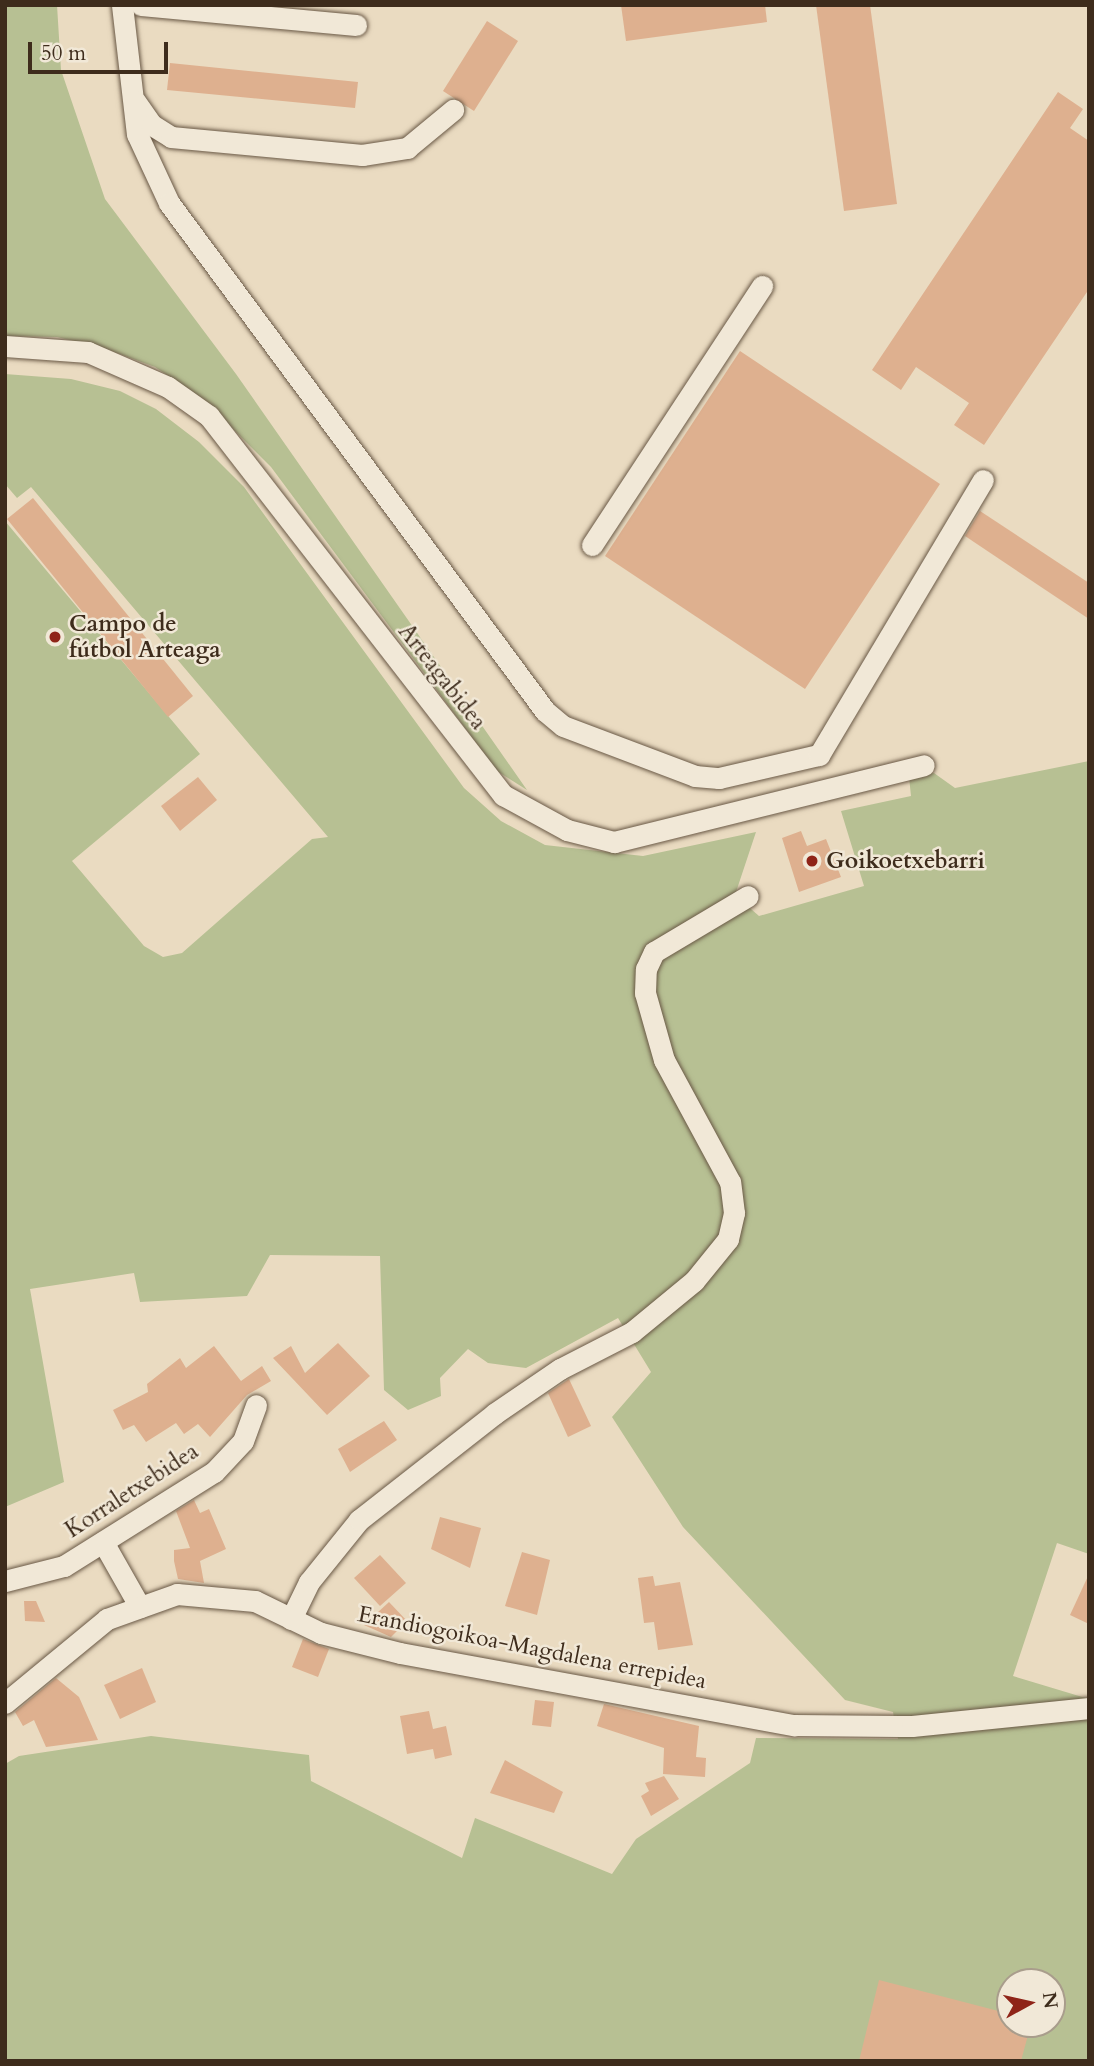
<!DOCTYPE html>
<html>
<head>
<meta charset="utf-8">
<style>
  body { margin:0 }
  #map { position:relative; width:1094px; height:2066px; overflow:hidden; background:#eadbc1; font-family:Cardo,serif }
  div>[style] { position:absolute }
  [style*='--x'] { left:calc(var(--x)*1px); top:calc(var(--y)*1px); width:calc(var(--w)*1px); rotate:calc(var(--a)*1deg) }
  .green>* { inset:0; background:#b7c093 }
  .building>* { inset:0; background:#deb08f }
  .roads { filter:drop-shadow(0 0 2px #695845) drop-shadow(0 0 2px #695845) }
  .minor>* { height:21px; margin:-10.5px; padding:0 10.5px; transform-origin:10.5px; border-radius:10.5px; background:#f1e8d7 }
  .dots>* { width:19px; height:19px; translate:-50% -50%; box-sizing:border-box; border:4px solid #f1e8d7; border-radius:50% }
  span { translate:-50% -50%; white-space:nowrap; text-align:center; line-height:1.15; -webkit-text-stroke:5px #f1e8d7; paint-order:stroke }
  .poi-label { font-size:23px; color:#3e2c1c; font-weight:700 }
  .left { translate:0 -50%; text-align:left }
  .street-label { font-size:23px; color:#3e2c1c }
  .frame { position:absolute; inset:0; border:7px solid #3e2c1c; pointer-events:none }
  .north { position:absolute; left:996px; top:1968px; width:70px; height:70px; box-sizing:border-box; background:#f1e8d7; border:2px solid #a99d8c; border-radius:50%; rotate:82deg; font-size:19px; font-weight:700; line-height:28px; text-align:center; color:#3e2c1c }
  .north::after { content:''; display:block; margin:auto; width:24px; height:32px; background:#8f2418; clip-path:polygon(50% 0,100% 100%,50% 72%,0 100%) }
  .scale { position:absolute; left:28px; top:42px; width:140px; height:32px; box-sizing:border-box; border:4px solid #3e2c1c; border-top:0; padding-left:9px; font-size:21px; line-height:24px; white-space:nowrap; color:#3e2c1c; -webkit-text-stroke:5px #f1e8d7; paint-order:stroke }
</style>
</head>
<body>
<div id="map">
  <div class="green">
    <i style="clip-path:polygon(5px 5px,57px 5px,61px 70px,105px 199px,236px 374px,527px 790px,497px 771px,271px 467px,203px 399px,155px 367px,106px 349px,57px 337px,5px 336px)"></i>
    <i style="clip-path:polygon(evenodd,5px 374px,71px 379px,120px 391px,156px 409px,199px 442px,244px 487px,464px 788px,501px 821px,545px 845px,643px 856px,756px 832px,735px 895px,759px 916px,864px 886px,841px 811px,911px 796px,909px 777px,934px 773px,955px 788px,1089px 761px,1089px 1554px,1057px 1543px,1013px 1676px,1089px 1699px,1089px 2061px,5px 2061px,5px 1764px,19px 1756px,151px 1736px,309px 1755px,311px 1781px,462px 1858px,475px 1818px,612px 1874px,636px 1839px,750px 1763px,756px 1738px,898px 1739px,893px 1712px,845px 1700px,683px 1527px,612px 1417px,651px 1372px,618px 1318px,526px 1368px,488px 1363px,468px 1349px,440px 1378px,441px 1396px,408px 1410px,384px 1390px,380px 1256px,270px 1255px,247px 1296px,140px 1302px,134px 1273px,30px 1289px,64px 1482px,5px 1507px,5px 521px,200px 754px,72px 861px,144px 946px,163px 957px,182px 953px,312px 839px,328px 837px,31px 487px,17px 498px,5px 484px,5px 374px,1010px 1982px,1052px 1982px,1052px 2024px,1010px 2024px,1010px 1982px)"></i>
  </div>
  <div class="building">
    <i style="clip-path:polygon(621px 5px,765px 5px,767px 22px,626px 41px)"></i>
    <i style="clip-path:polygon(816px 5px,870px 5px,897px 204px,844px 211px)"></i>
    <i style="clip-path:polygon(487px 21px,518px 41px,474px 111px,443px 91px)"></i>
    <i style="clip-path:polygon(170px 63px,358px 82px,355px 108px,167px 90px)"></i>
    <i style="clip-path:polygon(1058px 92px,1083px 109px,1070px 128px,1089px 141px,1089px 289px,984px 445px,954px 425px,969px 403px,916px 367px,901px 390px,872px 370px)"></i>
    <i style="clip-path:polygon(740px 351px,940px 484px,805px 689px,605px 556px)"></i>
    <i style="clip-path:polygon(33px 498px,193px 696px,168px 717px,7px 519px)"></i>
    <i style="clip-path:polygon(980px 511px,1089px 583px,1089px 619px,965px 536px)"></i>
    <i style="clip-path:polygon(198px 777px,217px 800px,180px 831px,161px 806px)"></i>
    <i style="clip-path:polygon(801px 831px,807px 846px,826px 839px,841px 877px,799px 892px,782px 838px)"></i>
    <i style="clip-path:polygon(338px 1343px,370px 1376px,327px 1415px,273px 1358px,291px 1346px,305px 1373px)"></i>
    <i style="clip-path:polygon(214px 1346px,241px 1381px,262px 1366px,271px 1381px,247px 1395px,210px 1437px,198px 1424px,184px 1434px,176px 1423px,146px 1442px,134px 1425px,123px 1430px,113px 1410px,148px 1392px,147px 1384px,180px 1358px,186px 1368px)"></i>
    <i style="clip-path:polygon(569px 1379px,591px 1426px,568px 1437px,548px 1393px)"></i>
    <i style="clip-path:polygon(384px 1421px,397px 1440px,350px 1472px,338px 1449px)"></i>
    <i style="clip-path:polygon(194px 1500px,200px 1513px,209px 1509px,226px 1549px,200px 1561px,204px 1583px,178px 1579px,174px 1561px,174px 1550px,190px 1548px,176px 1511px)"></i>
    <i style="clip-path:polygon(440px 1517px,481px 1528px,470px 1568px,431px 1549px)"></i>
    <i style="clip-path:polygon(522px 1552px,550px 1560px,537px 1615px,505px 1606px)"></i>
    <i style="clip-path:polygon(380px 1555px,406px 1583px,380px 1606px,354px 1578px)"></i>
    <i style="clip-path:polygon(1089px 1574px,1089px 1624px,1070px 1615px)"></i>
    <i style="clip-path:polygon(653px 1576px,655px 1586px,680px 1582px,693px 1645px,658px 1650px,654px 1622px,644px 1623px,638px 1578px)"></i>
    <i style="clip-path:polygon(24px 1601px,36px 1601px,45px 1622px,25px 1621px)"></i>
    <i style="clip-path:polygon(389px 1602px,407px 1621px,391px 1637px,364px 1625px)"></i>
    <i style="clip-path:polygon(303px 1639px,329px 1649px,318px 1677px,292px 1667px)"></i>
    <i style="clip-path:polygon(142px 1668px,156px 1702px,120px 1719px,104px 1685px)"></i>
    <i style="clip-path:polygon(56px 1678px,79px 1697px,98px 1740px,46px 1747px,34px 1720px,23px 1726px,15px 1712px)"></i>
    <i style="clip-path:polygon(535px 1700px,554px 1702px,551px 1727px,532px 1725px)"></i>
    <i style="clip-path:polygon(604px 1704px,699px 1726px,696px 1757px,706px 1758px,705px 1777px,663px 1774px,664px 1748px,597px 1726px)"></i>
    <i style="clip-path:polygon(429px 1711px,433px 1729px,446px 1726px,452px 1755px,435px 1759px,433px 1749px,407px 1754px,400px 1716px)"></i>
    <i style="clip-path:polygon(505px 1760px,563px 1792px,554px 1813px,490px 1793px)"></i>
    <i style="clip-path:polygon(664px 1776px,679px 1799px,651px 1816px,641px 1796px,649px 1791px,645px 1783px)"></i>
    <i style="clip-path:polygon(879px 1980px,1010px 2014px,1010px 2024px,1031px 2024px,1021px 2061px,859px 2061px)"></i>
  </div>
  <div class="roads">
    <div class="minor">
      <i style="--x:122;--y:5;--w:130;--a:83.4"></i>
      <i style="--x:137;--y:134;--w:76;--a:65.1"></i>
      <i style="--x:169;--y:203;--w:632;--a:53.49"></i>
      <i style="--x:545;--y:711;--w:23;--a:40"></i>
      <i style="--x:563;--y:726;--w:141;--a:20.7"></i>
      <i style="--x:695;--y:776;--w:24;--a:5"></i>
      <i style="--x:719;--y:778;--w:103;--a:-13"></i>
      <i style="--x:819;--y:755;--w:320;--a:-59.2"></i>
      <i style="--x:141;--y:5;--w:216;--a:5.3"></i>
      <i style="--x:135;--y:101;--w:29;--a:55"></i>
      <i style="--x:152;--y:125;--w:22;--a:32"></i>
      <i style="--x:171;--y:137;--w:192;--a:5.4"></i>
      <i style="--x:362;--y:155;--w:46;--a:-8.8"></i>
      <i style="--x:407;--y:148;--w:60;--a:-39.6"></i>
      <i style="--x:5;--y:346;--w:83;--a:4.1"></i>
      <i style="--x:88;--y:352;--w:87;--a:23.6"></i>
      <i style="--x:168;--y:387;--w:50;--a:35.3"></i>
      <i style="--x:209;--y:416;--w:480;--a:52.2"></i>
      <i style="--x:503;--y:795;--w:73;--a:28.7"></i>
      <i style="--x:567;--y:830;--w:49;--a:14.3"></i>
      <i style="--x:614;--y:842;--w:319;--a:-13.9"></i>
      <i style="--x:592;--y:545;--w:310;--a:-56.7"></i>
      <i style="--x:103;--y:1542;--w:75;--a:60.4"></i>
      <i style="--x:5;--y:1581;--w:61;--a:-14.3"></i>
      <i style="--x:64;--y:1566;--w:177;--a:-32.1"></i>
      <i style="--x:214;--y:1472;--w:42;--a:-46.9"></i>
      <i style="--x:243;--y:1441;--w:38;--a:-70"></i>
      <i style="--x:291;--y:1619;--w:41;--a:-64.1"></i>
      <i style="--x:309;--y:1582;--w:80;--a:-51.1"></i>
      <i style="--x:359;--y:1520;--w:172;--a:-38.1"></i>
      <i style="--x:494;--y:1414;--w:80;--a:-34.3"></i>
      <i style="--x:560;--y:1369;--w:81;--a:-27.2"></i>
      <i style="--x:632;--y:1332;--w:80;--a:-39.4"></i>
      <i style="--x:694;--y:1281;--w:54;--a:-51"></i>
      <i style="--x:728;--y:1239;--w:27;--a:-77"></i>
      <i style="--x:734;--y:1213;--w:31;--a:-97"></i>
      <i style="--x:730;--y:1182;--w:139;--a:-118.4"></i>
      <i style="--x:664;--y:1060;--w:70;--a:-105.8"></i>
      <i style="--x:645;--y:993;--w:24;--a:-88"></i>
      <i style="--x:646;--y:969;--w:19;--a:-65"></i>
      <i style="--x:654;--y:952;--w:109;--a:-30.8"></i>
      <i style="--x:5;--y:1703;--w:132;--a:-39.5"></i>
      <i style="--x:107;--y:1619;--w:74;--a:-19.7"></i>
      <i style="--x:177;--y:1594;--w:78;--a:5.1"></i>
      <i style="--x:255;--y:1601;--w:73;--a:25.9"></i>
      <i style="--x:321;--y:1633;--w:81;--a:14.2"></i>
      <i style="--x:400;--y:1653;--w:401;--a:10.4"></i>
      <i style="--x:794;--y:1725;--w:118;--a:0.5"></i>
      <i style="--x:912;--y:1726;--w:178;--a:-5.8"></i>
    </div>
  </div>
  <div class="dots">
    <i style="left:55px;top:637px;background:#8f2418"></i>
    <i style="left:812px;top:861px;background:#8f2418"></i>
  </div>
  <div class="poi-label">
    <span class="left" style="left:69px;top:637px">Campo de<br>fútbol Arteaga</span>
    <span class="left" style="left:826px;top:861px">Goikoetxebarri</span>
  </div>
  <div class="street-label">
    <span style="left:442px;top:677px;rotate:52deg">Arteagabidea</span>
    <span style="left:132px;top:1491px;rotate:-33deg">Korraletxebidea</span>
    <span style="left:532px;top:1648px;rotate:11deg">Erandiogoikoa-Magdalena errepidea</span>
  </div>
  <div class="frame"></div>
  <div class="north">N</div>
  <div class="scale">50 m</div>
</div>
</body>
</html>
